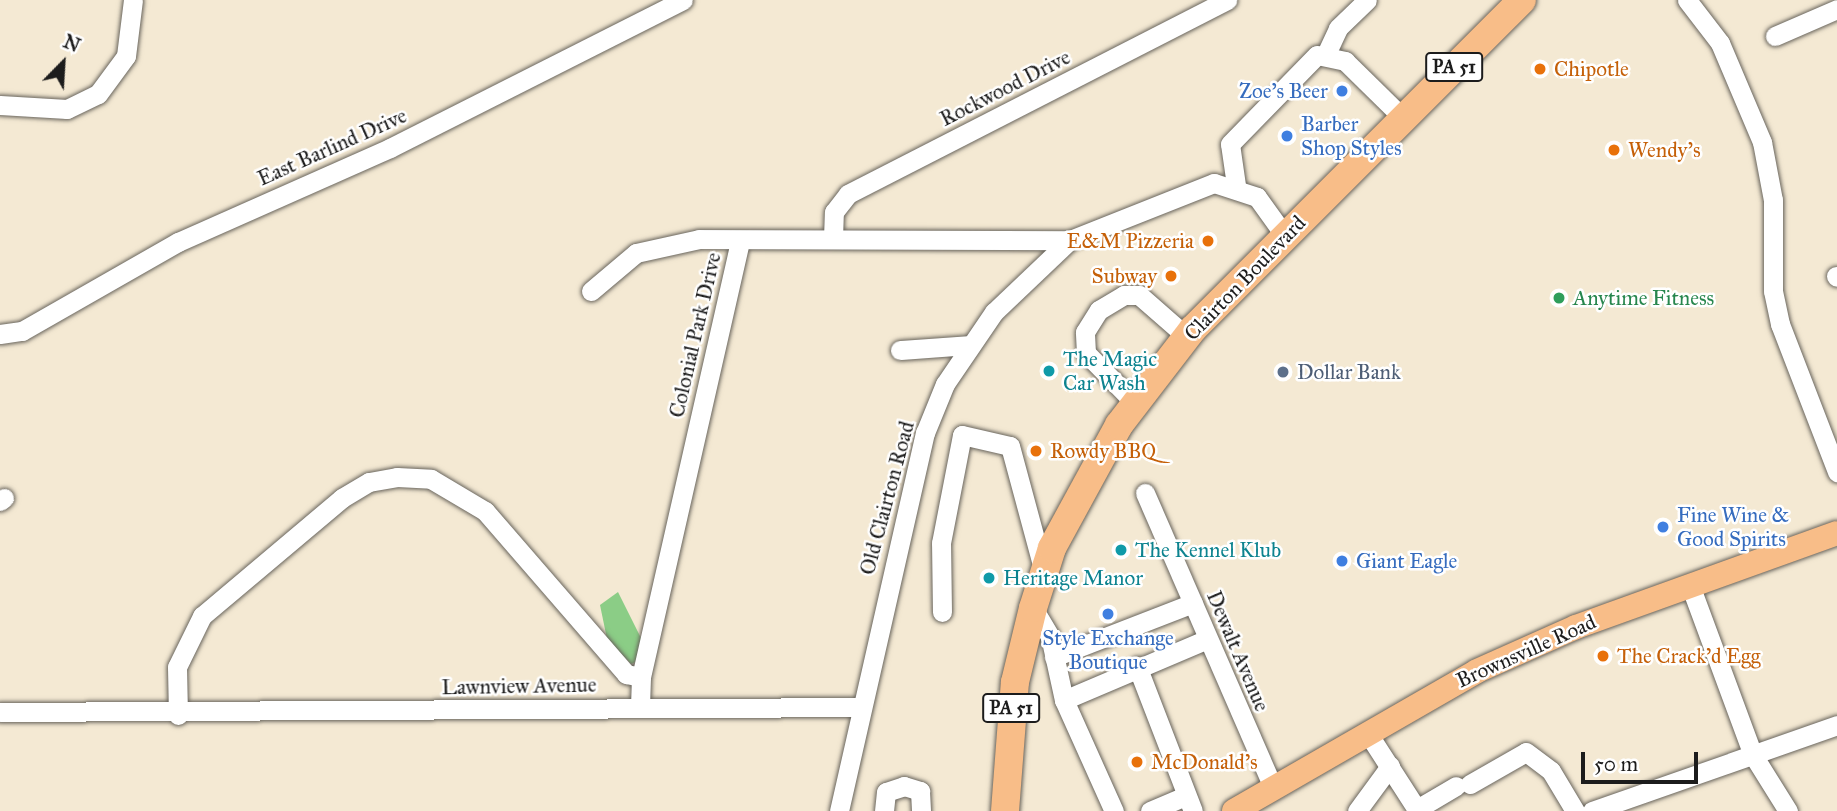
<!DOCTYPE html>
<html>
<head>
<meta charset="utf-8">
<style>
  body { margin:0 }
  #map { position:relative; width:1837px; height:811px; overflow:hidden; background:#f4e9d3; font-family:"IM FELL Great Primer",serif }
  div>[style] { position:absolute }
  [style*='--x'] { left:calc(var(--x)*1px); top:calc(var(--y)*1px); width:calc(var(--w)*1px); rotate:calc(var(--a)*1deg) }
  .green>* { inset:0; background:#8bcd86 }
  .roads { filter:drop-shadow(0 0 2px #68645c) drop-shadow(0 0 2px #68645c) }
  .minor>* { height:19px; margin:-9.5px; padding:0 9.5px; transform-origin:9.5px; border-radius:9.5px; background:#fff }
  .major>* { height:24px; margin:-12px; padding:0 12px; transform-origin:12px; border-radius:12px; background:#f8bd88 }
  .highway>* { height:28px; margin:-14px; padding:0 14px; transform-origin:14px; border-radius:14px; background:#f8bd88 }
  .dots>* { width:19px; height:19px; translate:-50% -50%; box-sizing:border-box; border:4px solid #fff; border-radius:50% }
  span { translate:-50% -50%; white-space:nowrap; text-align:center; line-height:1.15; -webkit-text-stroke:5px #fff; paint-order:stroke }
  .shield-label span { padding:2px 5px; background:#fff; border:2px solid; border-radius:5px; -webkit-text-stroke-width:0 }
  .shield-label { font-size:19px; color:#1c1c1c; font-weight:700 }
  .food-label { font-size:21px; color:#c56008 }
  .left { translate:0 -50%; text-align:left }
  .right { translate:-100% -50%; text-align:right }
  .street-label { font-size:21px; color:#1c1c1c }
  .shop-label { font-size:21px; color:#366cbe }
  .leisure-label { font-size:21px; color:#27864d }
  .culture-label { font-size:21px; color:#0d838f }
  .service-label { font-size:21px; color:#4e5e75 }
  .north { position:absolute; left:28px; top:28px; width:70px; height:70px; -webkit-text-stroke:5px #fff; paint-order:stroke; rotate:24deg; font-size:19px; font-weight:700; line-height:28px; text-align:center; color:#1c1c1c }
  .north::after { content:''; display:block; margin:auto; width:24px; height:32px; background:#1c1c1c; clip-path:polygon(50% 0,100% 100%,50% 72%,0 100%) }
  .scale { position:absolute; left:1581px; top:752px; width:117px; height:32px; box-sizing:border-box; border:4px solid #1c1c1c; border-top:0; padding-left:9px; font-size:21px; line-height:24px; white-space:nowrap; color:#1c1c1c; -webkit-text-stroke:5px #fff; paint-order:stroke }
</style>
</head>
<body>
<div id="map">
  <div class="green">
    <i style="clip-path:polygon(618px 592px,642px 640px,638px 661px,631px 664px,607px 639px,600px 605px)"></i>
  </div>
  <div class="roads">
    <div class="minor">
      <i style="--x:1687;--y:0;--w:54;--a:52.5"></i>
      <i style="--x:1720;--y:43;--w:108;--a:67"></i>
      <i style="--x:1762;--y:142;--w:59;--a:79.3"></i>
      <i style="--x:1773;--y:200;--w:91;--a:90"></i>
      <i style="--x:1773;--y:291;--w:34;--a:78"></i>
      <i style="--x:1780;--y:324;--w:159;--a:68.9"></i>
      <i style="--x:1775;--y:36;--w:68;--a:-23.5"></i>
      <i style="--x:1327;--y:52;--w:26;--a:-65"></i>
      <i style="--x:1338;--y:28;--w:40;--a:-44"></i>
      <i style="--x:0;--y:105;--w:67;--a:3.4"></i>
      <i style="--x:67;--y:109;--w:34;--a:-26"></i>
      <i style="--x:98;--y:94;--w:47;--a:-53.6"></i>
      <i style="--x:126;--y:56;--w:56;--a:-82.9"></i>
      <i style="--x:1236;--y:185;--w:41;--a:-98.3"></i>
      <i style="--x:1230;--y:144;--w:124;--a:-45.7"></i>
      <i style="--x:1317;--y:55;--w:29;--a:12"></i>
      <i style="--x:1345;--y:61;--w:81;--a:44.5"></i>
      <i style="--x:833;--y:238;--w:26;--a:-88"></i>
      <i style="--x:834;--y:212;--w:23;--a:-52"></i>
      <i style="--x:848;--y:194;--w:426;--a:-27.1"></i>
      <i style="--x:1836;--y:276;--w:1;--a:45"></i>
      <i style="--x:591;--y:291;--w:59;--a:-40.2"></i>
      <i style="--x:636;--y:253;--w:65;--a:-12.5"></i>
      <i style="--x:699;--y:239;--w:371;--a:0.2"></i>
      <i style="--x:0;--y:334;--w:22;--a:-8"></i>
      <i style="--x:22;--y:331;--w:180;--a:-29.7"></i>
      <i style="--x:178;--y:242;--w:232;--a:-23.9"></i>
      <i style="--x:390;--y:148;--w:328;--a:-26.8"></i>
      <i style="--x:900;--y:350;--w:69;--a:-4.1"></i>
      <i style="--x:1135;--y:403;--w:70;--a:-134.4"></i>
      <i style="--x:1086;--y:353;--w:21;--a:-93"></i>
      <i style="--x:1085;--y:332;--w:26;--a:-58"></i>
      <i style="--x:1099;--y:310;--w:29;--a:-31"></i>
      <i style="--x:1124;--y:295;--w:15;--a:0"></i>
      <i style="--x:1139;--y:295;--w:64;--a:41.2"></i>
      <i style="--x:1145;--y:493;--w:322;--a:66.5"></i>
      <i style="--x:0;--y:501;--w:5;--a:-37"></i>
      <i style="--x:1690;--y:585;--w:181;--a:69.7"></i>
      <i style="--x:1753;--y:755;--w:66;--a:58"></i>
      <i style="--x:1033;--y:608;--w:33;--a:59"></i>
      <i style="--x:1050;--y:636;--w:66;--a:77.7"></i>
      <i style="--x:1064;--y:700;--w:122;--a:65.8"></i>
      <i style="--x:942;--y:612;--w:69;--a:-90.8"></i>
      <i style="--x:941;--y:543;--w:110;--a:-79"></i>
      <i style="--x:962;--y:435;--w:49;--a:12.9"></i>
      <i style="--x:1010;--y:446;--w:131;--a:74.9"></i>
      <i style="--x:1054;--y:657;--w:149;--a:-21.2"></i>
      <i style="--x:1137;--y:666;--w:155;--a:68.9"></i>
      <i style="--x:1064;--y:700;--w:156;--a:-23"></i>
      <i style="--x:640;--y:706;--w:29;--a:-88"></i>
      <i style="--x:641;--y:677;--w:444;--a:-77.2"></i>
      <i style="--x:0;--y:712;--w:860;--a:-0.33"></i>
      <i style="--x:178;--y:715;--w:48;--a:-91.2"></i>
      <i style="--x:177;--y:667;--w:57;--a:-63.9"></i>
      <i style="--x:202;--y:616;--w:183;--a:-40.1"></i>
      <i style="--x:342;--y:498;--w:31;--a:-31"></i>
      <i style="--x:369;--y:482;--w:28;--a:-10"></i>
      <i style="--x:397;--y:477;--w:34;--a:3"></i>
      <i style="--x:431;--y:479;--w:63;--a:30.7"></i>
      <i style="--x:485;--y:511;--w:216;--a:49.1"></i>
      <i style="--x:626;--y:674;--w:15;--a:11"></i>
      <i style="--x:1367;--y:732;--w:94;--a:57.2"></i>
      <i style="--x:1470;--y:784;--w:64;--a:-29.7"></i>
      <i style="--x:1526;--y:752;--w:31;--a:37"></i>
      <i style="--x:1551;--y:771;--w:47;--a:59"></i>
      <i style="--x:1417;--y:809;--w:45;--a:-30.5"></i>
      <i style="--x:839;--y:811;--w:388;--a:-77.2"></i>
      <i style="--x:925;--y:433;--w:53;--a:-67.8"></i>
      <i style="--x:945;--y:384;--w:87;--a:-55.8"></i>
      <i style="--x:994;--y:312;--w:105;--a:-43.5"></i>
      <i style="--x:1070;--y:240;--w:155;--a:-21.6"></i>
      <i style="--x:1214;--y:183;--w:45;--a:18"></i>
      <i style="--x:1257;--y:197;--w:48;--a:54.3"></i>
      <i style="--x:884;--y:811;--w:19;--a:-84"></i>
      <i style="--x:886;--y:792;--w:19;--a:-18"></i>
      <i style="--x:904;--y:786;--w:17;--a:17"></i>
      <i style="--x:920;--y:791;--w:20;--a:87"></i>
      <i style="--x:1150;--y:811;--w:39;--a:-23"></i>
      <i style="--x:1357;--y:811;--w:56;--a:-53.7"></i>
      <i style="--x:1592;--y:811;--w:260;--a:-19.3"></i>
    </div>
    <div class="major">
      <i style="--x:1234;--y:811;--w:280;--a:-29.9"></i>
      <i style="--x:1477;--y:671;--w:108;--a:-24"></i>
      <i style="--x:1576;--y:627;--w:277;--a:-19.8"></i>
    </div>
    <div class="highway">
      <i style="--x:1005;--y:811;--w:129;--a:-85.6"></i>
      <i style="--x:1015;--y:682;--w:76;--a:-76.3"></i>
      <i style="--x:1033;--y:608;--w:63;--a:-72.4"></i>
      <i style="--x:1052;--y:548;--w:140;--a:-61.4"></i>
      <i style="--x:1119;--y:425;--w:121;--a:-52.4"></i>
      <i style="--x:1193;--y:329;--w:465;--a:-45"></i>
    </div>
  </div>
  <div class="dots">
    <i style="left:1540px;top:69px;background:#e8710a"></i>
    <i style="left:1342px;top:91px;background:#3f7fe0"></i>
    <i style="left:1287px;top:136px;background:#3f7fe0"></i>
    <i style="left:1614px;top:150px;background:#e8710a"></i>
    <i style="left:1208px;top:241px;background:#e8710a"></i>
    <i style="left:1171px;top:276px;background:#e8710a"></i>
    <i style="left:1559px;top:298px;background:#2e9e5b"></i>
    <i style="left:1049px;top:371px;background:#0f9aa8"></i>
    <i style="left:1283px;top:372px;background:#5c6f8a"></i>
    <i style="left:1036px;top:451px;background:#e8710a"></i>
    <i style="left:1663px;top:527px;background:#3f7fe0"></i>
    <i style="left:1121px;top:550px;background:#0f9aa8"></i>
    <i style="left:1342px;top:561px;background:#3f7fe0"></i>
    <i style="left:989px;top:578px;background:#0f9aa8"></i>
    <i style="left:1108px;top:614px;background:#3f7fe0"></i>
    <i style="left:1603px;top:656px;background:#e8710a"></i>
    <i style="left:1137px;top:762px;background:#e8710a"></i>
  </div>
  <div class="shield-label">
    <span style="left:1454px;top:67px">PA 51</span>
    <span style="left:1011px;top:708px">PA 51</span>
  </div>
  <div class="food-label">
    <span class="left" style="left:1554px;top:69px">Chipotle</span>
    <span class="left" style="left:1628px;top:150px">Wendy's</span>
    <span class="right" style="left:1194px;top:241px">E&amp;M Pizzeria</span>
    <span class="right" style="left:1157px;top:276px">Subway</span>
    <span class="left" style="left:1050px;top:451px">Rowdy BBQ</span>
    <span class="left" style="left:1617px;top:656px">The Crack'd Egg</span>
    <span class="left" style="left:1151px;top:762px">McDonald's</span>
  </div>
  <div class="street-label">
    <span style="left:1005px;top:88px;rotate:-27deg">Rockwood Drive</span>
    <span style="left:332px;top:147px;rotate:-24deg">East Barlind Drive</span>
    <span style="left:1245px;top:278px;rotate:-46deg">Clairton Boulevard</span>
    <span style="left:695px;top:335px;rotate:-77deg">Colonial Park Drive</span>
    <span style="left:887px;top:498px;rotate:-75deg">Old Clairton Road</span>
    <span style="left:1238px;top:651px;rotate:67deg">Dewalt Avenue</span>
    <span style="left:1526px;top:651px;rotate:-24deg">Brownsville Road</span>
    <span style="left:519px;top:686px;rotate:-1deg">Lawnview Avenue</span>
  </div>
  <div class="shop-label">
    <span class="right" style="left:1328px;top:91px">Zoe's Beer</span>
    <span class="left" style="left:1301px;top:136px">Barber<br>Shop Styles</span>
    <span class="left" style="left:1677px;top:527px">Fine Wine &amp;<br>Good Spirits</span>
    <span class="left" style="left:1356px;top:561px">Giant Eagle</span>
    <span style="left:1108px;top:650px">Style Exchange<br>Boutique</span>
  </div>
  <div class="leisure-label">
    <span class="left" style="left:1573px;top:298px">Anytime Fitness</span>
  </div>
  <div class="culture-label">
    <span class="left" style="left:1063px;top:371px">The Magic<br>Car Wash</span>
    <span class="left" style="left:1135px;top:550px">The Kennel Klub</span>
    <span class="left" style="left:1003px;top:578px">Heritage Manor</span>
  </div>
  <div class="service-label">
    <span class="left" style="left:1297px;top:372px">Dollar Bank</span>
  </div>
  <div class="north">N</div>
  <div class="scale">50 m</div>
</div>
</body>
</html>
